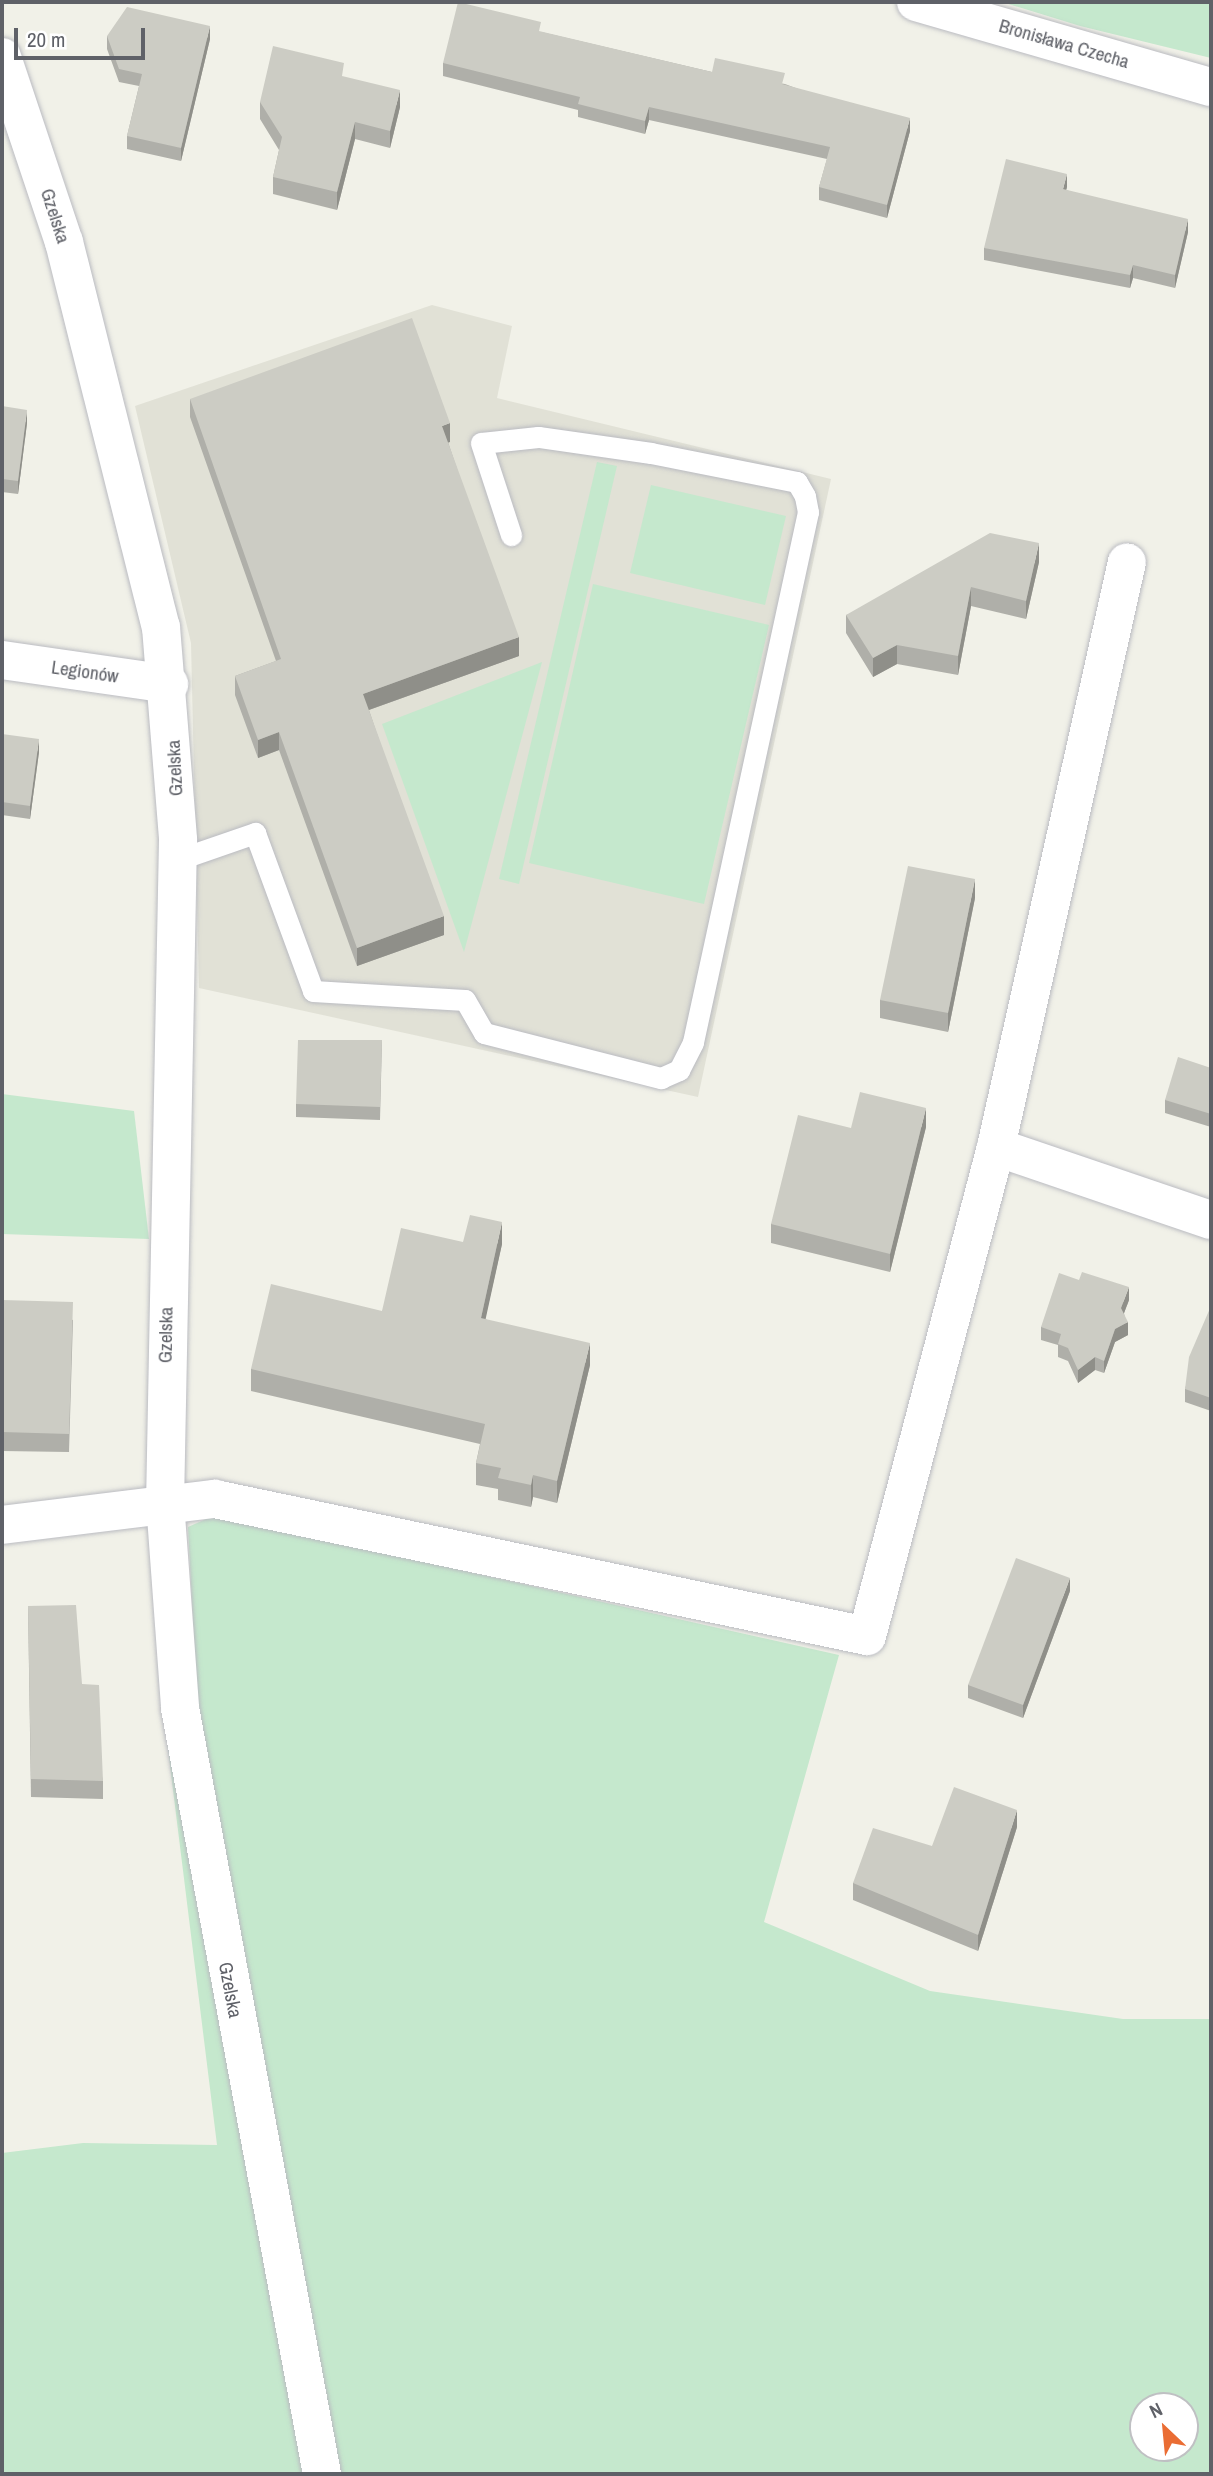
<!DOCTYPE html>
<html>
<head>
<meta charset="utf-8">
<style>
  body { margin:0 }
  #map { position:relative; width:1213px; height:2476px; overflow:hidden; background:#f1f1e8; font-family:"Archivo Narrow",sans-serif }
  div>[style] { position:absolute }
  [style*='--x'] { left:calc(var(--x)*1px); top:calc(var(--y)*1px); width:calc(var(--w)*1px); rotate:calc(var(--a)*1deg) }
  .education>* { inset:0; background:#e1e1d6 }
  .green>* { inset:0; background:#c5e8cd }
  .roads { filter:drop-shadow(0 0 2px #babbc1) drop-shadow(0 0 2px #babbc1) }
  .service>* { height:21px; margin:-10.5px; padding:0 10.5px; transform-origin:10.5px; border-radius:10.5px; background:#fff }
  .minor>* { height:38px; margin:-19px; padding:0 19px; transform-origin:19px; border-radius:19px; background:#fff }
  .tertiary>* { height:38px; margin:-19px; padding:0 19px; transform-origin:19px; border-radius:19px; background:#fff }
  .wall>* { inset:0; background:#afafa9 }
  .shaded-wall>* { inset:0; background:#8f8f89 }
  .building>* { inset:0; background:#ccccc4 }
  span { translate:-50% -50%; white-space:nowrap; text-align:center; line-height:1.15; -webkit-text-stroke:6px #fff; paint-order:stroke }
  .street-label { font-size:19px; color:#5f6168 }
  .frame { position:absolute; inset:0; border:4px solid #5f6168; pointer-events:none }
  .north { position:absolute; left:1129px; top:2392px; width:70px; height:70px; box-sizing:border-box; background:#fff; border:2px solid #bfc0c3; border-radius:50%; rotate:334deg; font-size:19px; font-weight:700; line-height:28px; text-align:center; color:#5f6168 }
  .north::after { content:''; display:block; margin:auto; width:24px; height:32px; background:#ea6d34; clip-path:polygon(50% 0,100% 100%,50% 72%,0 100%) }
  .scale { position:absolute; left:14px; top:28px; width:131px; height:32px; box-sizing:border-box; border:4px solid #5f6168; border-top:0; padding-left:9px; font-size:21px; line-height:24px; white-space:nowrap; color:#5f6168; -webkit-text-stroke:5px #fff; paint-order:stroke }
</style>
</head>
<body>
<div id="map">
  <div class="education">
    <i style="clip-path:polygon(432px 305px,512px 326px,497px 398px,831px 479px,698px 1097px,199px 988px,191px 643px,135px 406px)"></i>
  </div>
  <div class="green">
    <i style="clip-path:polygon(1002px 2px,1211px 2px,1211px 58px,1080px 26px)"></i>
    <i style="clip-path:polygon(597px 462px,617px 466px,519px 884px,499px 879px)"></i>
    <i style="clip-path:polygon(651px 485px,786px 516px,765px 605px,630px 573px)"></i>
    <i style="clip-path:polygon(593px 584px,769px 625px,704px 904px,529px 863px)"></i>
    <i style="clip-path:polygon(542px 662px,464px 952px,382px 724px)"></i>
    <i style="clip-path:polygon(2px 1094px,134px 1111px,149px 1239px,2px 1234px)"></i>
    <i style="clip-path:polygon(evenodd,215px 1515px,839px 1655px,764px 1922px,930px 1991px,1123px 2019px,1211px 2019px,1211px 2474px,2px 2474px,2px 2153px,83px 2143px,217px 2145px,161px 1693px,197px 1698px,188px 1527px,215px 1515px,1143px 2406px,1185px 2406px,1185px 2448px,1143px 2448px,1143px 2406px)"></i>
  </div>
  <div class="roads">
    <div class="service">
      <i style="--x:177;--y:860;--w:83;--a:-19.1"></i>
      <i style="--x:255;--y:833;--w:168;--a:69.8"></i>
      <i style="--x:313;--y:991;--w:152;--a:3.4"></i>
      <i style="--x:465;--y:1000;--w:38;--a:60"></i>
      <i style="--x:484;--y:1033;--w:183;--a:14.3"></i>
      <i style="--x:661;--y:1078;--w:20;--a:-24"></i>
      <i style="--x:679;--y:1070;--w:31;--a:-63"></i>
      <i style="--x:693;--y:1042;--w:542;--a:-77.76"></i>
      <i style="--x:808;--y:512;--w:16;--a:-101"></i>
      <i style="--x:805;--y:496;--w:16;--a:-120"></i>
      <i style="--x:797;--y:482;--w:149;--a:-168.8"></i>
      <i style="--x:651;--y:453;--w:114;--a:-171.9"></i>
      <i style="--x:538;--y:437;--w:57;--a:174"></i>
      <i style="--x:481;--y:443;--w:97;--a:71.9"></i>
    </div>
    <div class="minor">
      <i style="--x:2;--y:57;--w:195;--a:71.5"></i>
      <i style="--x:64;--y:242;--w:397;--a:75.9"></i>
      <i style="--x:161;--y:627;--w:214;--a:85.4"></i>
      <i style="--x:178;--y:840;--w:662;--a:91.12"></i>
      <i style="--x:165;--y:1502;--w:207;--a:85.8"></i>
      <i style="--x:180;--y:1708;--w:779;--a:79.5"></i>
      <i style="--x:2;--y:660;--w:169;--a:8.2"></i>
      <i style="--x:996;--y:1147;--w:599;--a:-77.38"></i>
      <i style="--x:2;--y:1525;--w:215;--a:-7"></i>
      <i style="--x:215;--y:1499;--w:666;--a:11.87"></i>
      <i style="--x:867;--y:1636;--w:506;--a:-75.22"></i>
      <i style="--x:996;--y:1147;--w:227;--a:18.8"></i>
    </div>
    <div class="tertiary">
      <i style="--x:916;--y:2;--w:307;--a:16.1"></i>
    </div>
  </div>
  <div class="wall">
    <i style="clip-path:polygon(541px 32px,712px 72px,785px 84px,910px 131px,887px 218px,819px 200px,819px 187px,827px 159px,649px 120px,645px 134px,578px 117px,578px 110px,443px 76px,443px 63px)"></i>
    <i style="clip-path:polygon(107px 36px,210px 39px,181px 161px,127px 149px,127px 136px,139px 86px,119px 82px,107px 49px)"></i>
    <i style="clip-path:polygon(344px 77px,400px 107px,390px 148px,355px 139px,337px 210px,273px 194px,273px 177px,279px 150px,260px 119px,260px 102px)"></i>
    <i style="clip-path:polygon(1067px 187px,1066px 190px,1188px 232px,1175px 288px,1133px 278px,1130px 288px,984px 260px,984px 248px)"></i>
    <i style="clip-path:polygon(190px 399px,450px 442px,448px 442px,519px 656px,369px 710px,444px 935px,357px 966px,279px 750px,258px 758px,235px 695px,235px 676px,276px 661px,190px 417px)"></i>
    <i style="clip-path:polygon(2px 406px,27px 423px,18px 494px,2px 492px)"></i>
    <i style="clip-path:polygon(1039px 562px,1026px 619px,971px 606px,958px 675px,897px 664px,873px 677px,846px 633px,846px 615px)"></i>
    <i style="clip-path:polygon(2px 734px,39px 752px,30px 819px,2px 815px)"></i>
    <i style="clip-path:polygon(975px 898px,948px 1032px,880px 1018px,880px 1000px)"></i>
    <i style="clip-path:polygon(382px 1040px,380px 1120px,296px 1117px,296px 1104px)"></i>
    <i style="clip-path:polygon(1211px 1068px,1211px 1127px,1165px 1113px,1165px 1100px)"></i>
    <i style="clip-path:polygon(926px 1127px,890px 1272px,771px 1243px,771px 1224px,851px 1128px)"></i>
    <i style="clip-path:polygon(463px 1242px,502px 1244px,485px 1319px,590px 1365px,557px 1503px,533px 1497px,531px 1507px,498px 1500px,498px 1489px,476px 1485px,476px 1463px,480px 1444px,251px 1391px,251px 1369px,382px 1311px)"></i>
    <i style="clip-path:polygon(2px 1300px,73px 1320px,69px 1452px,2px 1451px)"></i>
    <i style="clip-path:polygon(1129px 1300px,1124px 1313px,1128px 1335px,1115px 1342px,1104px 1373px,1095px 1370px,1078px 1383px,1068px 1361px,1058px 1357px,1058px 1345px,1041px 1340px,1041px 1327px)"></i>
    <i style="clip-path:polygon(1211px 1306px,1211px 1411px,1185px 1402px,1185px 1389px)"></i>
    <i style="clip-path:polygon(1070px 1591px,1023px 1718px,968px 1698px,968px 1685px)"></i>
    <i style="clip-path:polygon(28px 1606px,82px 1684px,103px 1781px,103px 1799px,31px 1797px)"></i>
    <i style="clip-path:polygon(1017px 1827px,978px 1951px,853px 1900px,853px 1883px,932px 1846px)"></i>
  </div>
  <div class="shaded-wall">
    <i style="clip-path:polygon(210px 26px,210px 39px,181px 161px,181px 148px)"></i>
    <i style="clip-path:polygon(400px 90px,400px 107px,390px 148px,390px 131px)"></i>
    <i style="clip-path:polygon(649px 107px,649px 120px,645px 134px,645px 121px)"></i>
    <i style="clip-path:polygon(910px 118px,910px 131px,887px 218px,887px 205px)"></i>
    <i style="clip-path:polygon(355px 122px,355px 139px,337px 210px,337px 192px)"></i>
    <i style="clip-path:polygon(1067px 174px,1067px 187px,1063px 202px,1063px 189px)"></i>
    <i style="clip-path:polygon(1188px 219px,1188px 232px,1175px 288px,1175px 275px)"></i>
    <i style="clip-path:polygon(1133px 265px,1133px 278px,1130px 288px,1130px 275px)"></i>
    <i style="clip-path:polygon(27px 410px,27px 423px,18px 494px,18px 481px)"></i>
    <i style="clip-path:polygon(450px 423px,450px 442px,442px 445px,442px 426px)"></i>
    <i style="clip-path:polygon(1039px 543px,1039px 562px,1026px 619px,1026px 601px)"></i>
    <i style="clip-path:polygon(971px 587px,971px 606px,958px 675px,958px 656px)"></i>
    <i style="clip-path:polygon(519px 637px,519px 656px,363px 712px,363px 694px)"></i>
    <i style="clip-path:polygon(897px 645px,897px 664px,873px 677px,873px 658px)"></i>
    <i style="clip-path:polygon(279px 732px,279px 750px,258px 758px,258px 740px)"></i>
    <i style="clip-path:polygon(39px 739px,39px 752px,30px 819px,30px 806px)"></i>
    <i style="clip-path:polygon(975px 879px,975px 898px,948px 1032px,948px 1013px)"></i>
    <i style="clip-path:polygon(444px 916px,444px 935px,357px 966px,357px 948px)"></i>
    <i style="clip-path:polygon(926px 1108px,926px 1127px,890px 1272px,890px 1254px)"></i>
    <i style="clip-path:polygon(502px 1222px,502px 1244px,481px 1340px,481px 1318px)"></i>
    <i style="clip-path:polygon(1129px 1287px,1129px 1300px,1121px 1321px,1121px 1308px)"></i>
    <i style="clip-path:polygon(1128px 1322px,1128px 1335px,1115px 1342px,1104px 1373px,1104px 1361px,1115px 1329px)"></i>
    <i style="clip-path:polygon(590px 1343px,590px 1365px,557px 1503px,557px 1481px)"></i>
    <i style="clip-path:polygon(1095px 1357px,1095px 1370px,1078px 1383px,1078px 1370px)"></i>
    <i style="clip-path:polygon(533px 1475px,533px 1497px,531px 1507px,531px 1485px)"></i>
    <i style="clip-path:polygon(1070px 1578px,1070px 1591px,1023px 1718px,1023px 1705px)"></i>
    <i style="clip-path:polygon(1017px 1810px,1017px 1827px,978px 1951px,978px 1935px)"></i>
  </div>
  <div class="building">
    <i style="clip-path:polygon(458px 2px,541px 22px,539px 31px,712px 72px,715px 58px,785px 73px,782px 84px,910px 118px,887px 205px,819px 187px,830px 147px,649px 107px,645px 121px,578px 104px,580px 97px,443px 63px)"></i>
    <i style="clip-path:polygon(127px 7px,210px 26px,181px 148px,127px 136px,142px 74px,119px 69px,107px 36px)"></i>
    <i style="clip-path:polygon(273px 46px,344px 63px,342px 76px,400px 90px,390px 131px,355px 122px,337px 192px,273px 177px,282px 137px,260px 102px)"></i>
    <i style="clip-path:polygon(1006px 159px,1067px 174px,1063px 189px,1188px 219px,1175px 275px,1133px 265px,1130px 275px,984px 248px)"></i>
    <i style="clip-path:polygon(412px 318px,450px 423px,442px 426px,519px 637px,363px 694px,444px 916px,357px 948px,279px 732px,258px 740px,235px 676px,281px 659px,190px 399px)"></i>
    <i style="clip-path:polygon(2px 406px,27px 410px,18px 481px,2px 479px)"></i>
    <i style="clip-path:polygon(990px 533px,1039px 543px,1026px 601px,971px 587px,958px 656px,897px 645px,873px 658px,846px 615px)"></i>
    <i style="clip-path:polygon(2px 734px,39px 739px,30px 806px,2px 802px)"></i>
    <i style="clip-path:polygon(908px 866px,975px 879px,948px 1013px,880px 1000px)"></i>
    <i style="clip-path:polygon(298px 1040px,382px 1040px,380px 1107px,296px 1104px)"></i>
    <i style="clip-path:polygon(1178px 1057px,1211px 1068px,1211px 1114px,1165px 1100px)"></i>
    <i style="clip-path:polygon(860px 1092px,926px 1108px,890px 1254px,771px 1224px,798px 1115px,851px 1128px)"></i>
    <i style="clip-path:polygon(470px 1215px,502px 1222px,481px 1318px,590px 1343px,557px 1481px,533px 1475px,531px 1485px,498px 1478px,501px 1468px,476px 1463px,485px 1424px,251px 1369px,271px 1284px,382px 1311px,401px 1228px,463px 1242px)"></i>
    <i style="clip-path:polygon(1082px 1272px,1129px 1287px,1121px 1308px,1128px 1322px,1115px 1329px,1104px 1361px,1095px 1357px,1078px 1370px,1068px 1348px,1058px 1344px,1061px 1334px,1041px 1327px,1059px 1273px,1079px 1280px)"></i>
    <i style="clip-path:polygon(2px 1300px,73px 1302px,69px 1434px,2px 1432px)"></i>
    <i style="clip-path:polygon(1211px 1306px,1211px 1398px,1185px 1389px,1189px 1357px)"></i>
    <i style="clip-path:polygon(1016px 1558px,1070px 1578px,1023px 1705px,968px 1685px)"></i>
    <i style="clip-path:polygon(76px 1605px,82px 1684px,99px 1685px,103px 1781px,31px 1779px,28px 1606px)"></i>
    <i style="clip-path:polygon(954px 1787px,1017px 1810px,978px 1935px,853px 1883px,873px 1828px,932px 1846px)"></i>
  </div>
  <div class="street-label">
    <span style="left:1064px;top:44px;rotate:16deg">Bronisława Czecha</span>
    <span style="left:55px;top:216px;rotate:72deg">Gzelska</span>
    <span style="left:85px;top:672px;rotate:8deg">Legionów</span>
    <span style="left:175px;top:768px;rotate:-93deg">Gzelska</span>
    <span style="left:166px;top:1335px;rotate:-89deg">Gzelska</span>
    <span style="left:230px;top:1990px;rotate:79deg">Gzelska</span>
  </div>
  <div class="frame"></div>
  <div class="north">N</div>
  <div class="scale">20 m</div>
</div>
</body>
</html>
